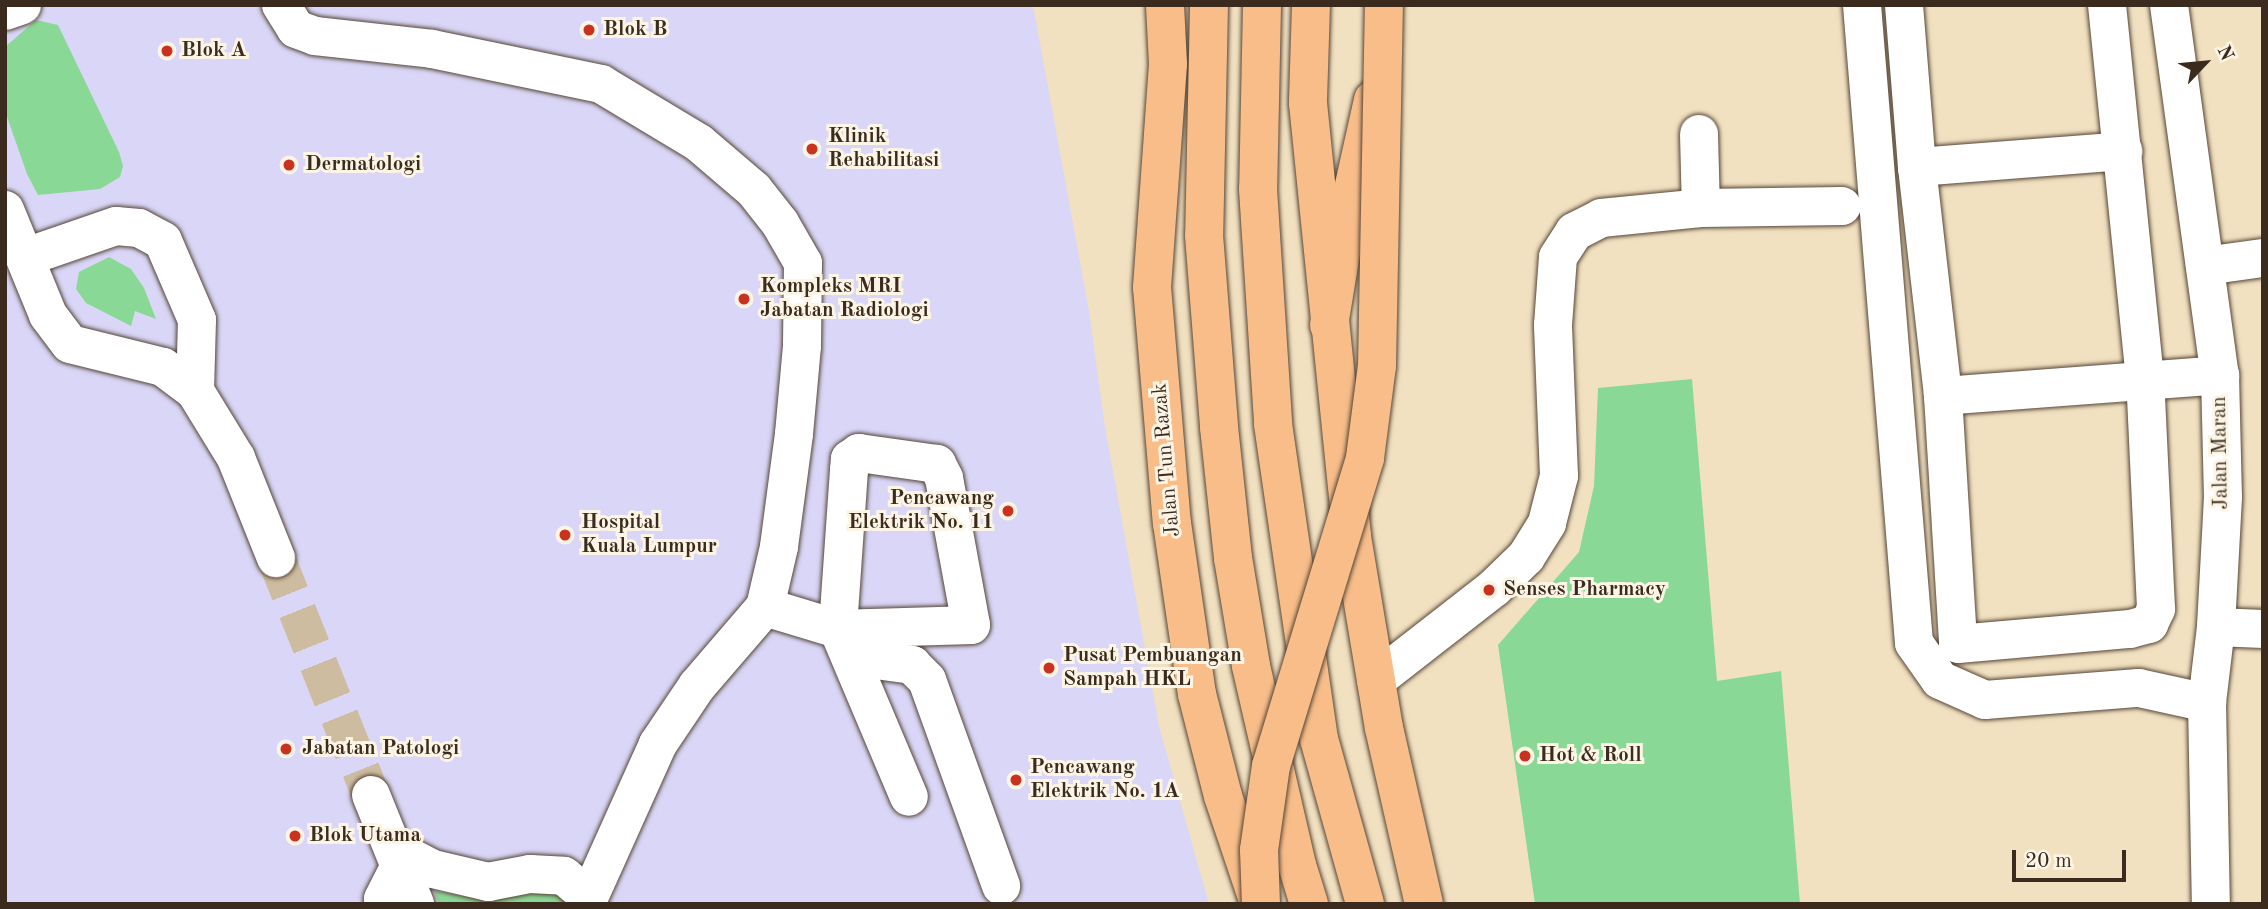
<!DOCTYPE html>
<html>
<head>
<meta charset="utf-8">
<style>
  body { margin:0 }
  #map { position:relative; width:2268px; height:909px; overflow:hidden; background:#f1e1c1; font-family:"Old Standard TT",serif }
  div>[style] { position:absolute }
  [style*='--x'] { left:calc(var(--x)*1px); top:calc(var(--y)*1px); width:calc(var(--w)*1px); rotate:calc(var(--a)*1deg) }
  .built>* { inset:0; background:#d9d6f7 }
  .green>* { inset:0; background:#8ad896 }
  .minor-tunnel>* { height:38px; margin-top:-19px; transform-origin:0; background:repeating-linear-gradient(90deg,#cdbca0 0 38px,transparent 0 57px) }
  .roads { filter:drop-shadow(0 0 2px #564536) drop-shadow(0 0 2px #564536) }
  .minor>* { height:38px; margin:-19px; padding:0 19px; transform-origin:19px; border-radius:19px; background:#fff }
  .major>* { height:38px; margin:-19px; padding:0 19px; transform-origin:19px; border-radius:19px; background:#f8bd89 }
  .highway>* { height:38px; margin:-19px; padding:0 19px; transform-origin:19px; border-radius:19px; background:#f8bd89 }
  .bridges { filter:drop-shadow(0 0 2px #564536) drop-shadow(0 0 2px #564536) }
  .highway-bridge>* { height:38px; margin:-19px; padding:0 19px; transform-origin:19px; border-radius:19px; background:#f8bd89 }
  .dots>* { width:19px; height:19px; translate:-50% -50%; box-sizing:border-box; border:4px solid #fcf5e5; border-radius:50% }
  span { translate:-50% -50%; white-space:nowrap; text-align:center; line-height:1.15; -webkit-text-stroke:6px #fcf5e5; paint-order:stroke }
  .poi-label { font-size:21px; color:#3b2a1e; font-weight:700 }
  .left { translate:0 -50%; text-align:left }
  .right { translate:-100% -50%; text-align:right }
  .street-label { font-size:21px; color:#3b2a1e }
  .frame { position:absolute; inset:0; border:7px solid #3b2a1e; pointer-events:none }
  .north { position:absolute; left:2170px; top:28px; width:70px; height:70px; -webkit-text-stroke:5px #fcf5e5; paint-order:stroke; rotate:64deg; font-size:19px; font-weight:700; line-height:28px; text-align:center; color:#3b2a1e }
  .north::after { content:''; display:block; margin:auto; width:24px; height:32px; background:#3b2a1e; clip-path:polygon(50% 0,100% 100%,50% 72%,0 100%) }
  .scale { position:absolute; left:2012px; top:850px; width:114px; height:32px; box-sizing:border-box; border:4px solid #3b2a1e; border-top:0; padding-left:9px; font-size:21px; line-height:24px; white-space:nowrap; color:#3b2a1e; -webkit-text-stroke:5px #fcf5e5; paint-order:stroke }
</style>
</head>
<body>
<div id="map">
  <div class="built">
    <i style="clip-path:polygon(5px 5px,1033px 5px,1089px 311px,1105px 427px,1159px 726px,1209px 904px,5px 904px)"></i>
  </div>
  <div class="green">
    <i style="clip-path:polygon(36px 20px,58px 25px,119px 152px,123px 166px,120px 177px,100px 189px,38px 195px,27px 174px,5px 111px,5px 47px)"></i>
    <i style="clip-path:polygon(109px 257px,131px 269px,144px 288px,156px 319px,135px 311px,131px 326px,86px 303px,76px 289px,79px 272px)"></i>
    <i style="clip-path:polygon(1692px 379px,1717px 681px,1781px 671px,1800px 904px,1535px 904px,1498px 645px,1579px 552px,1594px 486px,1598px 388px)"></i>
    <i style="clip-path:polygon(547px 886px,573px 904px,439px 904px,434px 891px,487px 900px)"></i>
  </div>
  <div class="minor-tunnel">
    <i style="--x:276;--y:558;--w:255;--a:68.2"></i>
  </div>
  <div class="roads">
    <div class="minor">
      <i style="--x:281;--y:5;--w:28;--a:58"></i>
      <i style="--x:296;--y:29;--w:20;--a:20"></i>
      <i style="--x:315;--y:36;--w:118;--a:6.3"></i>
      <i style="--x:432;--y:49;--w:173;--a:11.7"></i>
      <i style="--x:601;--y:84;--w:114;--a:31"></i>
      <i style="--x:699;--y:143;--w:72;--a:40.5"></i>
      <i style="--x:754;--y:190;--w:42;--a:51.8"></i>
      <i style="--x:780;--y:223;--w:46;--a:60.1"></i>
      <i style="--x:803;--y:263;--w:83;--a:90.7"></i>
      <i style="--x:802;--y:346;--w:88;--a:95.2"></i>
      <i style="--x:794;--y:434;--w:114;--a:97.6"></i>
      <i style="--x:779;--y:547;--w:62;--a:103.1"></i>
      <i style="--x:765;--y:607;--w:104;--a:130.7"></i>
      <i style="--x:697;--y:686;--w:70;--a:123.9"></i>
      <i style="--x:658;--y:744;--w:175;--a:114.2"></i>
      <i style="--x:1862;--y:5;--w:640;--a:85.34"></i>
      <i style="--x:1914;--y:643;--w:45;--a:54.9"></i>
      <i style="--x:1940;--y:680;--w:49;--a:24"></i>
      <i style="--x:1985;--y:700;--w:154;--a:-4.5"></i>
      <i style="--x:2139;--y:688;--w:70;--a:12.4"></i>
      <i style="--x:1904;--y:5;--w:163;--a:85.4"></i>
      <i style="--x:1917;--y:167;--w:230;--a:83.5"></i>
      <i style="--x:1943;--y:396;--w:248;--a:86.5"></i>
      <i style="--x:1958;--y:644;--w:173;--a:-5"></i>
      <i style="--x:2130;--y:629;--w:20;--a:-15"></i>
      <i style="--x:2149;--y:624;--w:17;--a:-65"></i>
      <i style="--x:2156;--y:609;--w:230;--a:-92.7"></i>
      <i style="--x:2145;--y:379;--w:376;--a:-95.8"></i>
      <i style="--x:2169;--y:5;--w:373;--a:82.2"></i>
      <i style="--x:2220;--y:375;--w:122;--a:88.6"></i>
      <i style="--x:2223;--y:497;--w:130;--a:93.1"></i>
      <i style="--x:2216;--y:627;--w:77;--a:96.8"></i>
      <i style="--x:2207;--y:703;--w:201;--a:88.9"></i>
      <i style="--x:5;--y:11;--w:18;--a:-19"></i>
      <i style="--x:1699;--y:134;--w:74;--a:88.5"></i>
      <i style="--x:1917;--y:167;--w:207;--a:-4.4"></i>
      <i style="--x:5;--y:210;--w:113;--a:67.7"></i>
      <i style="--x:48;--y:315;--w:36;--a:53"></i>
      <i style="--x:70;--y:344;--w:96;--a:13.9"></i>
      <i style="--x:163;--y:367;--w:40;--a:37"></i>
      <i style="--x:195;--y:391;--w:79;--a:58.5"></i>
      <i style="--x:236;--y:458;--w:108;--a:68.2"></i>
      <i style="--x:26;--y:257;--w:95;--a:-19"></i>
      <i style="--x:116;--y:226;--w:23;--a:5"></i>
      <i style="--x:139;--y:228;--w:27;--a:28"></i>
      <i style="--x:163;--y:241;--w:86;--a:66.7"></i>
      <i style="--x:197;--y:320;--w:71;--a:91.6"></i>
      <i style="--x:2205;--y:266;--w:59;--a:-7.9"></i>
      <i style="--x:1943;--y:396;--w:278;--a:-4.3"></i>
      <i style="--x:765;--y:607;--w:76;--a:16.8"></i>
      <i style="--x:838;--y:629;--w:133;--a:-1.7"></i>
      <i style="--x:971;--y:625;--w:149;--a:-100.4"></i>
      <i style="--x:944;--y:478;--w:16;--a:-117"></i>
      <i style="--x:937;--y:464;--w:79;--a:-172"></i>
      <i style="--x:859;--y:453;--w:11;--a:146"></i>
      <i style="--x:850;--y:459;--w:11;--a:95"></i>
      <i style="--x:849;--y:470;--w:159;--a:94"></i>
      <i style="--x:838;--y:629;--w:182;--a:67.1"></i>
      <i style="--x:2216;--y:627;--w:47;--a:2.4"></i>
      <i style="--x:853;--y:657;--w:60;--a:7.7"></i>
      <i style="--x:912;--y:665;--w:21;--a:45"></i>
      <i style="--x:927;--y:680;--w:219;--a:70.2"></i>
      <i style="--x:1376;--y:680;--w:150;--a:-37.9"></i>
      <i style="--x:1494;--y:588;--w:45;--a:-44.1"></i>
      <i style="--x:1526;--y:557;--w:40;--a:-58"></i>
      <i style="--x:1547;--y:523;--w:49;--a:-75.7"></i>
      <i style="--x:1559;--y:476;--w:151;--a:-92.3"></i>
      <i style="--x:1553;--y:325;--w:68;--a:-85.8"></i>
      <i style="--x:1558;--y:257;--w:30;--a:-57"></i>
      <i style="--x:1574;--y:232;--w:30;--a:-27"></i>
      <i style="--x:1601;--y:218;--w:100;--a:-5.7"></i>
      <i style="--x:1701;--y:208;--w:141;--a:-0.8"></i>
      <i style="--x:371;--y:795;--w:118;--a:68"></i>
      <i style="--x:394;--y:849;--w:44;--a:27.1"></i>
      <i style="--x:433;--y:869;--w:57;--a:13.3"></i>
      <i style="--x:488;--y:882;--w:43;--a:-10.8"></i>
      <i style="--x:530;--y:874;--w:34;--a:3"></i>
      <i style="--x:564;--y:876;--w:31;--a:40"></i>
      <i style="--x:385;--y:904;--w:5;--a:-112"></i>
      <i style="--x:383;--y:899;--w:38;--a:-63"></i>
    </div>
    <div class="major">
      <i style="--x:1165;--y:5;--w:59;--a:87.1"></i>
      <i style="--x:1168;--y:64;--w:224;--a:94.1"></i>
      <i style="--x:1152;--y:287;--w:237;--a:85.2"></i>
      <i style="--x:1172;--y:523;--w:173;--a:81.7"></i>
      <i style="--x:1197;--y:694;--w:105;--a:75.7"></i>
      <i style="--x:1223;--y:796;--w:107;--a:71.4"></i>
      <i style="--x:1209;--y:5;--w:230;--a:91.2"></i>
      <i style="--x:1204;--y:235;--w:193;--a:85.5"></i>
      <i style="--x:1219;--y:427;--w:132;--a:83.9"></i>
      <i style="--x:1233;--y:558;--w:109;--a:80.5"></i>
      <i style="--x:1251;--y:666;--w:204;--a:77"></i>
      <i style="--x:1297;--y:865;--w:41;--a:72.9"></i>
      <i style="--x:1262;--y:5;--w:184;--a:91.2"></i>
      <i style="--x:1258;--y:189;--w:235;--a:86.3"></i>
      <i style="--x:1273;--y:424;--w:318;--a:81.7"></i>
      <i style="--x:1319;--y:739;--w:171;--a:74.4"></i>
      <i style="--x:1311;--y:5;--w:98;--a:91.8"></i>
      <i style="--x:1308;--y:103;--w:436;--a:84.2"></i>
      <i style="--x:1352;--y:537;--w:194;--a:80.5"></i>
      <i style="--x:1384;--y:728;--w:180;--a:77.2"></i>
    </div>
    <div class="highway">
      <i style="--x:1329;--y:325;--w:115;--a:-80.5"></i>
      <i style="--x:1348;--y:212;--w:115;--a:-77.4"></i>
    </div>
  </div>
  <div class="bridges">
    <div class="highway-bridge">
      <i style="--x:1261;--y:904;--w:54;--a:-92.1"></i>
      <i style="--x:1259;--y:850;--w:85;--a:-81.9"></i>
      <i style="--x:1271;--y:766;--w:322;--a:-73"></i>
      <i style="--x:1365;--y:458;--w:93;--a:-82.6"></i>
      <i style="--x:1377;--y:366;--w:361;--a:-88.9"></i>
    </div>
  </div>
  <div class="dots">
    <i style="left:589px;top:30px;background:#c8321e"></i>
    <i style="left:167px;top:51px;background:#c8321e"></i>
    <i style="left:812px;top:149px;background:#c8321e"></i>
    <i style="left:289px;top:165px;background:#c8321e"></i>
    <i style="left:744px;top:299px;background:#c8321e"></i>
    <i style="left:1008px;top:511px;background:#c8321e"></i>
    <i style="left:565px;top:535px;background:#c8321e"></i>
    <i style="left:1489px;top:590px;background:#c8321e"></i>
    <i style="left:1049px;top:668px;background:#c8321e"></i>
    <i style="left:286px;top:749px;background:#c8321e"></i>
    <i style="left:1525px;top:756px;background:#c8321e"></i>
    <i style="left:1016px;top:780px;background:#c8321e"></i>
    <i style="left:295px;top:836px;background:#c8321e"></i>
  </div>
  <div class="poi-label">
    <span class="left" style="left:603px;top:30px">Blok B</span>
    <span class="left" style="left:181px;top:51px">Blok A</span>
    <span class="left" style="left:828px;top:149px">Klinik<br>Rehabilitasi</span>
    <span class="left" style="left:305px;top:165px">Dermatologi</span>
    <span class="left" style="left:760px;top:299px">Kompleks MRI<br>Jabatan Radiologi</span>
    <span class="right" style="left:994px;top:511px">Pencawang<br>Elektrik No. 11</span>
    <span class="left" style="left:581px;top:535px">Hospital<br>Kuala Lumpur</span>
    <span class="left" style="left:1503px;top:590px">Senses Pharmacy</span>
    <span class="left" style="left:1063px;top:668px">Pusat Pembuangan<br>Sampah HKL</span>
    <span class="left" style="left:302px;top:749px">Jabatan Patologi</span>
    <span class="left" style="left:1539px;top:756px">Hot &amp; Roll</span>
    <span class="left" style="left:1030px;top:780px">Pencawang<br>Elektrik No. 1A</span>
    <span class="left" style="left:309px;top:836px">Blok Utama</span>
  </div>
  <div class="street-label">
    <span style="left:2221px;top:453px;rotate:-91deg">Jalan Maran</span>
    <span style="left:1167px;top:460px;rotate:-95deg">Jalan Tun Razak</span>
  </div>
  <div class="frame"></div>
  <div class="north">N</div>
  <div class="scale">20 m</div>
</div>
</body>
</html>
